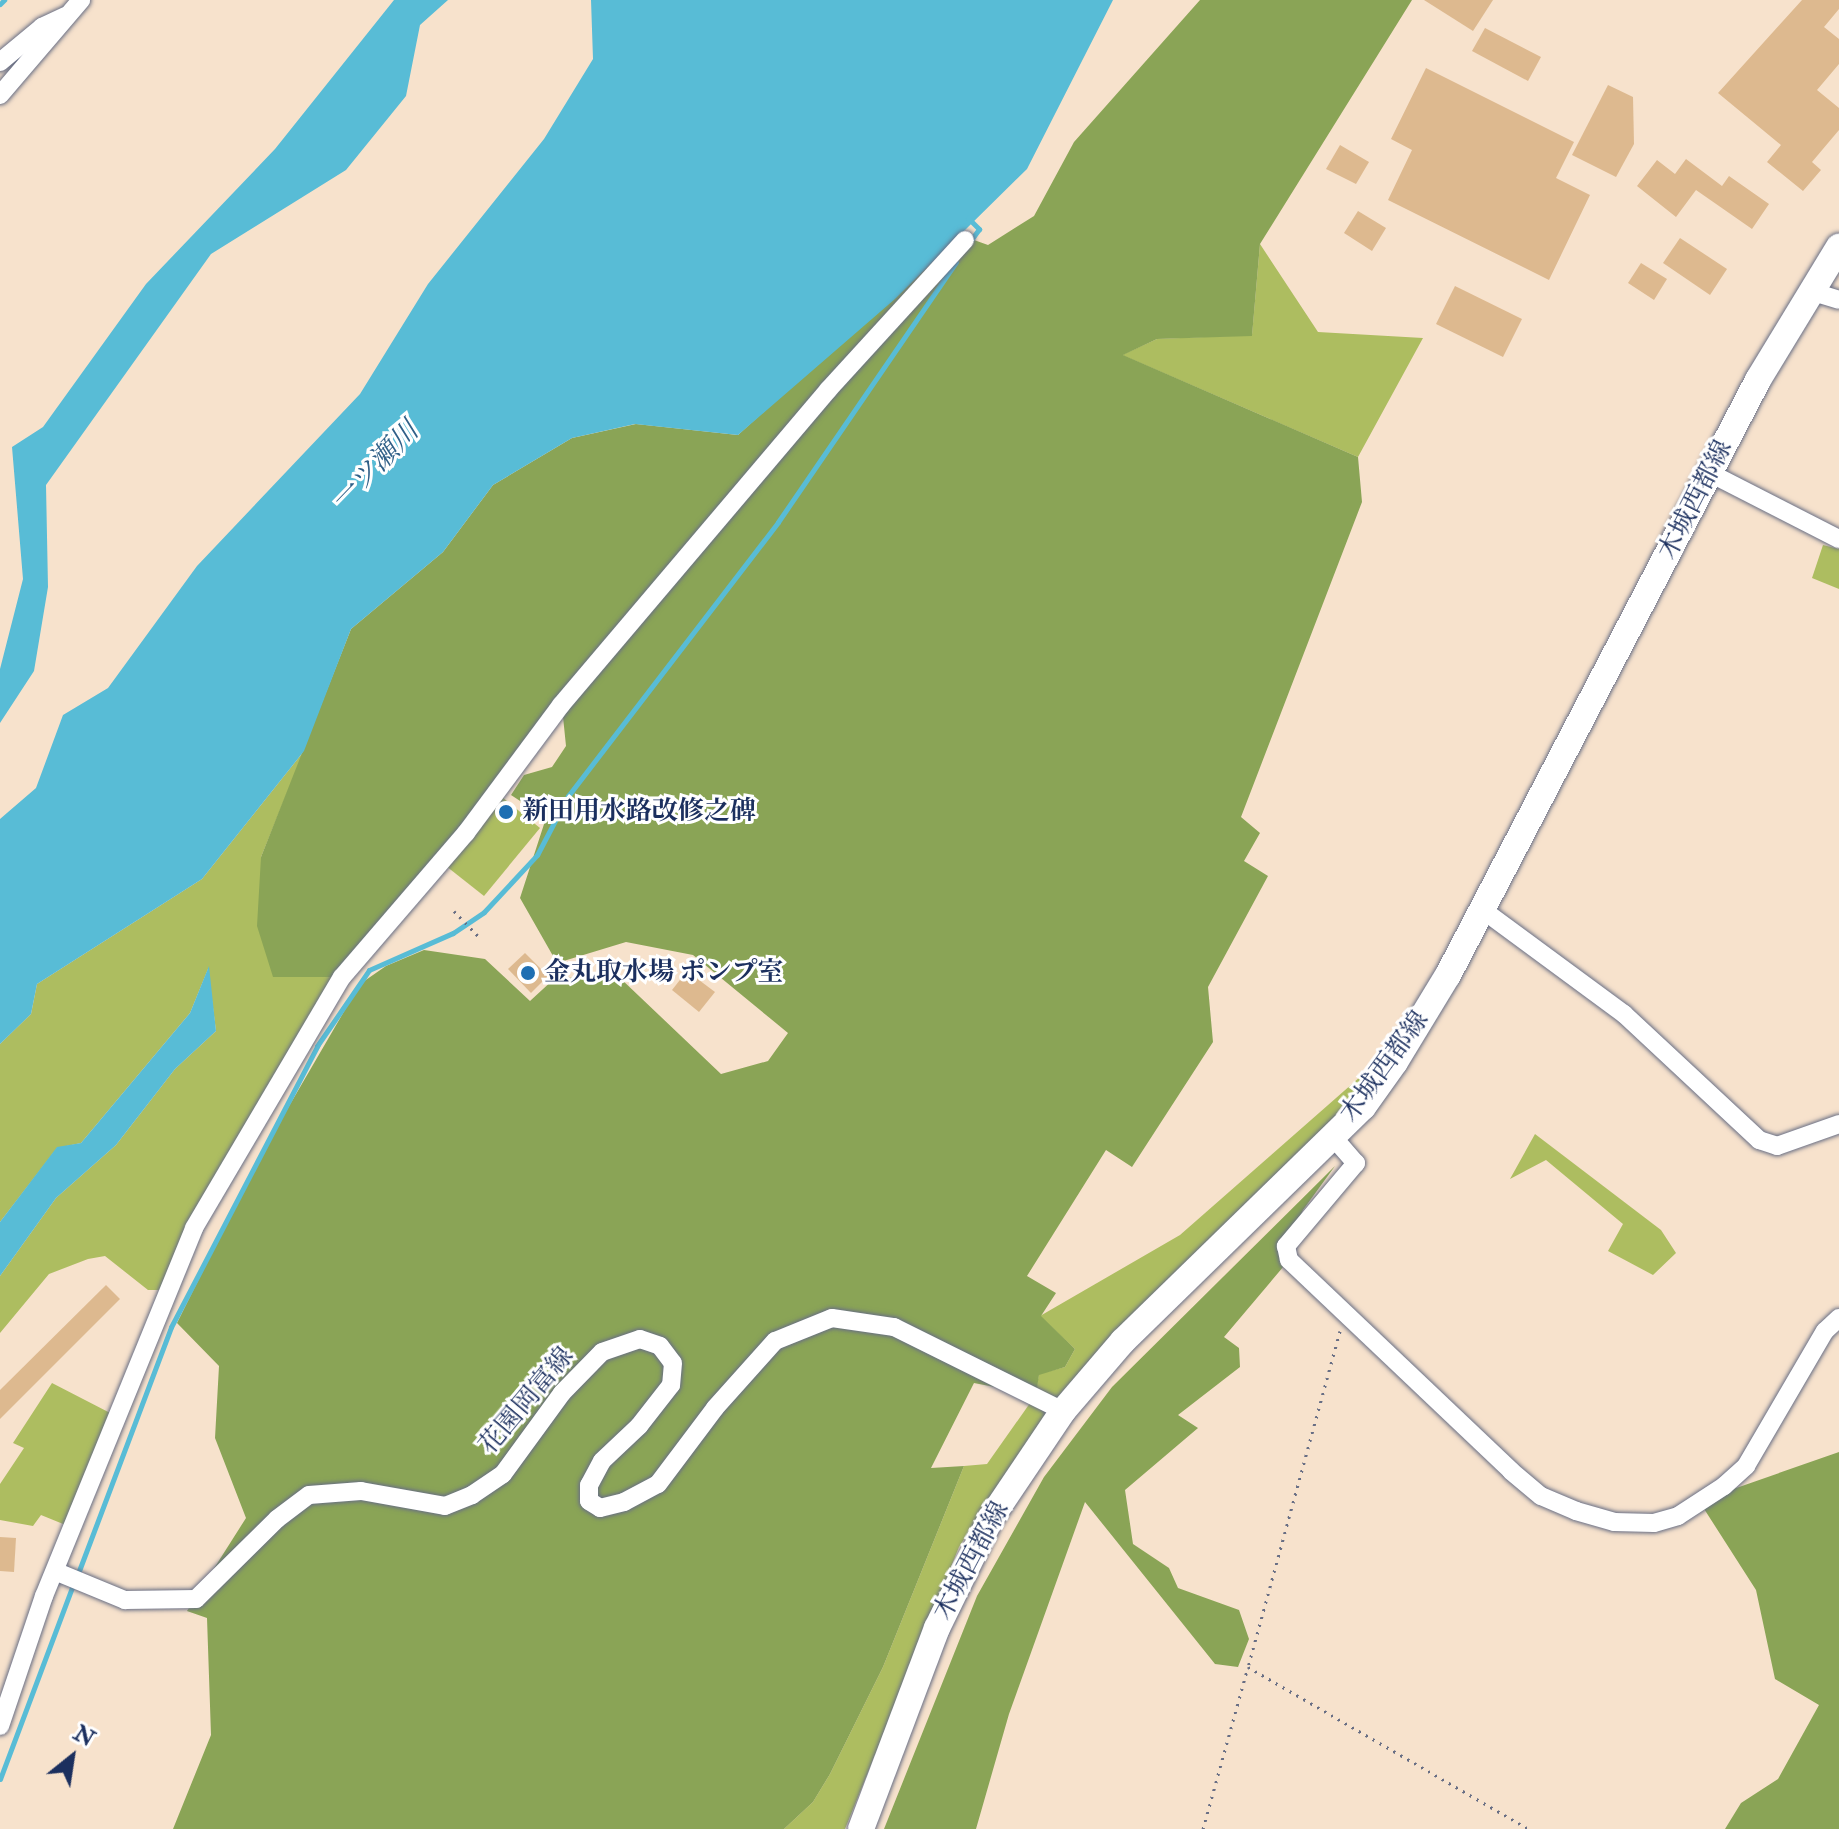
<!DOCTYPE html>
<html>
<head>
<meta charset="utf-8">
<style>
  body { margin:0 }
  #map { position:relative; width:1839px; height:1829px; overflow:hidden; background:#f7e2cc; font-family:"IM FELL Double Pica","Noto Serif JP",serif }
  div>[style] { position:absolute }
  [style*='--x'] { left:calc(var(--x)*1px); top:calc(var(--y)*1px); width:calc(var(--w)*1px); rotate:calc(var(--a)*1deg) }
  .green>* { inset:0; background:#adbd60 }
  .forest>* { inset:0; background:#8aa456 }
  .water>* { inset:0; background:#58bcd6 }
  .stream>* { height:5px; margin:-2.5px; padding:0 2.5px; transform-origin:2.5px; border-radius:2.5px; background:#58bcd6 }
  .building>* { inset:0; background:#ddb98f }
  .path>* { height:3px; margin-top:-1.5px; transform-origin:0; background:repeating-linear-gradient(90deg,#686e84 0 2px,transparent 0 8px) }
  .roads { filter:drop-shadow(0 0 2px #686e84) drop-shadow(0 0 2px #686e84) }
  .street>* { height:18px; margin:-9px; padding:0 9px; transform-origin:9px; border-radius:9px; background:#fff }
  .secondary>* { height:26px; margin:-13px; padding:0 13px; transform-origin:13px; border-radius:13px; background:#fff }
  .dots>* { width:22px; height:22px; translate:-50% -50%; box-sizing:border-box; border:4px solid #fff; border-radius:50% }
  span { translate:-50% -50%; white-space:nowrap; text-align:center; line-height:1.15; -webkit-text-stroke:6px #fff; paint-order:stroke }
  .street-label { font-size:26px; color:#1b2f5e }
  .poi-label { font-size:26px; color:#1b2f5e; font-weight:700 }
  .left { translate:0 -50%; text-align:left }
  .water-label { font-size:28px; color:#306088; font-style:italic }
  .north { position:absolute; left:32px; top:1717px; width:80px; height:80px; -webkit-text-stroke:6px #fff; paint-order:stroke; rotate:30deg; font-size:22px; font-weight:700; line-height:32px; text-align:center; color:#1b2f5e }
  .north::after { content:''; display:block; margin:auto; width:28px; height:36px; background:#1b2f5e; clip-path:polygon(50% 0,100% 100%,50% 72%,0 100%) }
</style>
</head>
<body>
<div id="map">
  <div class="green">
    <i style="clip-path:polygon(1260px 244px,1318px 332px,1423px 338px,1358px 457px,1122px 355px,1157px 339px,1252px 335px)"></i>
    <i style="clip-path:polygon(1823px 545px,1839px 549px,1839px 589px,1812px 578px)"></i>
    <i style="clip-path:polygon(304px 751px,261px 857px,342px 977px,167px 1290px,148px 1290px,105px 1256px,88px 1259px,49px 1274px,0 1333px,0 1276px,56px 1198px,116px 1145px,175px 1069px,216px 1031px,208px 969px,190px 1013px,81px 1143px,57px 1148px,0 1222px,0 1044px,31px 1014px,37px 984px,202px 879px)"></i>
    <i style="clip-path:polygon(502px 797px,540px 828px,484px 896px,446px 866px)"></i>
    <i style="clip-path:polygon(1377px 1062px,1338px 1113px,1108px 1339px,1051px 1405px,959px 1547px,845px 1829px,784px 1829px,813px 1802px,830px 1774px,883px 1667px,964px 1466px,987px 1464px,1035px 1396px,1039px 1374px,1065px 1367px,1075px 1349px,1040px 1316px,1180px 1235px)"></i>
    <i style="clip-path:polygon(1535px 1134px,1661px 1230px,1676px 1253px,1653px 1275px,1608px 1251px,1623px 1224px,1546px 1160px,1510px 1179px)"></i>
    <i style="clip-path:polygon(52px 1383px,116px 1416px,73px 1528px,41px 1515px,33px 1526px,0 1520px,0 1484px,24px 1448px,13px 1443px)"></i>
  </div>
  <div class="forest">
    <i style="clip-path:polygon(1200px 0,1412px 0,1260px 244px,1252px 336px,1157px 339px,1123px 355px,1358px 457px,1362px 502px,1241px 817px,1260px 833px,1244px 861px,1268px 876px,1208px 987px,1213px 1042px,1132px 1167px,1106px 1150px,1027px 1276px,1056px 1293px,1041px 1316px,1075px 1349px,1065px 1367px,1039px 1375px,1036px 1395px,974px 1383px,931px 1468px,964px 1466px,883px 1667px,830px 1774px,813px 1802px,784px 1829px,173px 1829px,211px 1735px,207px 1618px,187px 1611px,246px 1518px,215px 1438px,219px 1366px,177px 1323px,260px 1156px,360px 984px,386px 966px,424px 950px,485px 959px,530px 1001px,555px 978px,619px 977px,721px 1074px,768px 1061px,788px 1033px,693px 955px,626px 942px,557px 963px,520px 898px,546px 818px,511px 795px,524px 775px,552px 767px,566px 746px,562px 707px,342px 977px,273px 977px,257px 926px,261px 857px,351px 629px,443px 552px,493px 485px,572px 438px,636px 424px,738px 435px,960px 235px,988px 245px,1034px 216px,1074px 142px)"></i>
    <i style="clip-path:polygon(1335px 1166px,1303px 1210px,1286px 1246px,1289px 1260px,1224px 1337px,1239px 1348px,1240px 1367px,1178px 1415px,1198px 1428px,1125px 1490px,1133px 1544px,1169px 1568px,1178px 1588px,1239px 1610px,1249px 1639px,1238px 1667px,1215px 1664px,1085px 1502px,1009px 1714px,976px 1829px,884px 1829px,977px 1596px,1044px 1477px,1112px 1387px)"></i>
    <i style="clip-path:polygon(1839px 1452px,1839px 1829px,1725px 1829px,1741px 1803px,1778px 1779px,1819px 1705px,1775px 1679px,1756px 1590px,1699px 1501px)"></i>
  </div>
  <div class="water">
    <i style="clip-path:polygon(394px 0,448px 0,420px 25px,406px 96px,346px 170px,211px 254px,46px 485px,48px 587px,34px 671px,0 723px,0 669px,23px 579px,12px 447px,43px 427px,146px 284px,275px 149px)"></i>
    <i style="clip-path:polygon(591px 0,1113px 0,1027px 169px,895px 299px,738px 435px,635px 424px,572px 438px,493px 485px,443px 552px,351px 629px,304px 751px,202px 879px,37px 984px,31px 1014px,0 1044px,0 819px,36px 788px,63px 715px,108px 688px,197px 566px,360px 394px,428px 284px,544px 139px,593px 59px)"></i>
    <i style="clip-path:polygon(209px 966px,216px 1031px,175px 1069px,116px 1145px,56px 1198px,0 1276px,0 1222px,57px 1147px,81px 1143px,190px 1013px)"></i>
  </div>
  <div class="stream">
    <i style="--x:0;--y:4;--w:6;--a:-45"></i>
    <i style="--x:968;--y:218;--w:16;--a:45"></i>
    <i style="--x:979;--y:229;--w:14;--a:126"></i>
    <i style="--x:77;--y:1576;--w:266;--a:-69.3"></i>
    <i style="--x:171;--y:1327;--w:317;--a:-62.5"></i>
    <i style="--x:317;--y:1046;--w:92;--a:-55.6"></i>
    <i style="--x:369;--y:970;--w:92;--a:-23.8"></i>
    <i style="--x:453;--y:933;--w:37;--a:-34"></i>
    <i style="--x:484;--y:912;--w:78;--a:-47.1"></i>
    <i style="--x:537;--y:855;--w:67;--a:-62.3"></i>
    <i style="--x:568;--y:796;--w:345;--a:-52.5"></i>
    <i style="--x:778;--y:522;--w:315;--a:-55.6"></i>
    <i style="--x:0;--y:1779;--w:207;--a:-69.4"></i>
  </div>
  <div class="building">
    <i style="clip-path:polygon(1424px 0,1493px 0,1473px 31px)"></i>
    <i style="clip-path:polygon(1802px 0,1839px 0,1839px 9px,1824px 27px,1839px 39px,1839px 64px,1817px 90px,1839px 108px,1839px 130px,1812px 162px,1821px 170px,1803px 191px,1767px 162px,1781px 145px,1718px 93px)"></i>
    <i style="clip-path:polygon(1485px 28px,1541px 57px,1528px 81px,1472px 51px)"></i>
    <i style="clip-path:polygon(1426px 68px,1574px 142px,1556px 178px,1590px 195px,1549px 280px,1388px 200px,1412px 150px,1391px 139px)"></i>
    <i style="clip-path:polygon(1608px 85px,1633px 97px,1634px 144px,1616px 177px,1572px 155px)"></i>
    <i style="clip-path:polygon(1340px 145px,1369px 162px,1356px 184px,1326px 169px)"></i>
    <i style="clip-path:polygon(1686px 159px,1722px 186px,1729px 176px,1769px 204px,1752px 229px,1696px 190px,1676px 217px,1637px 186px,1657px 160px,1675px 174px)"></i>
    <i style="clip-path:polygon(1358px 211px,1386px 228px,1372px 251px,1344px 233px)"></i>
    <i style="clip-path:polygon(1680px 238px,1727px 269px,1710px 295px,1663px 263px)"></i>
    <i style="clip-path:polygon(1641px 263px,1667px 279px,1654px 300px,1628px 283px)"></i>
    <i style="clip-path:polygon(1455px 286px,1522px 319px,1503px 357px,1436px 324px)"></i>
    <i style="clip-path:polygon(525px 953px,548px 976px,531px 993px,508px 969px)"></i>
    <i style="clip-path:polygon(687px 971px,715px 992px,699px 1012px,672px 990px)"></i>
    <i style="clip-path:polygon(106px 1285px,120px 1299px,0 1419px,0 1390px)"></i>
    <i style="clip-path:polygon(0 1537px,16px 1538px,14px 1572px,0 1571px)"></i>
  </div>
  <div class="path">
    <i style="--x:454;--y:911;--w:36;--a:46"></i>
    <i style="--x:1340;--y:1331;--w:348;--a:105.3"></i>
    <i style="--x:1248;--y:1667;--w:324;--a:30"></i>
    <i style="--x:1203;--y:1829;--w:168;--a:-74.5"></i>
  </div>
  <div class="roads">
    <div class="street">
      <i style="--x:0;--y:62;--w:55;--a:-39.8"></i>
      <i style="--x:42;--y:27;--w:26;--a:-25"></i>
      <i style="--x:0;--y:95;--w:125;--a:-49.5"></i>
      <i style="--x:1810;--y:291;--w:30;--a:17"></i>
      <i style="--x:1710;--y:473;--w:145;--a:27.1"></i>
      <i style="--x:1483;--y:910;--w:175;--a:36.4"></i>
      <i style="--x:1624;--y:1014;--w:185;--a:43"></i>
      <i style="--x:1759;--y:1140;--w:19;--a:18"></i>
      <i style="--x:1777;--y:1146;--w:66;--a:-19.5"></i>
      <i style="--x:1333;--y:1137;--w:35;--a:49"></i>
      <i style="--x:1356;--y:1163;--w:109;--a:130.1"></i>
      <i style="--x:1286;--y:1246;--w:14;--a:78"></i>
      <i style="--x:1289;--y:1260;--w:306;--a:43.5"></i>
      <i style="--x:1511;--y:1471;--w:39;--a:40"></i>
      <i style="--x:1541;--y:1496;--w:38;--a:23"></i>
      <i style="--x:1576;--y:1511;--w:40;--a:16"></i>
      <i style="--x:1614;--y:1522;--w:40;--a:1.4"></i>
      <i style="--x:1654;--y:1523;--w:25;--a:-16"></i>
      <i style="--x:1678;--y:1516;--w:55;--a:-33.1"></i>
      <i style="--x:1724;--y:1486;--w:30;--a:-42"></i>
      <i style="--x:1746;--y:1466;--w:156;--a:-59.7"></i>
      <i style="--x:1825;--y:1331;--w:19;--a:-43"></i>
      <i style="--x:57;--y:1572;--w:74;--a:22.4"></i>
      <i style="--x:125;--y:1600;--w:71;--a:-0.8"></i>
      <i style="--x:196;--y:1599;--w:114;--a:-44.6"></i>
      <i style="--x:277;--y:1519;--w:40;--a:-37"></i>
      <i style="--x:309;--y:1495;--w:52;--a:-4.4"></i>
      <i style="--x:361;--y:1491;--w:85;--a:10.1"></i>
      <i style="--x:445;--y:1506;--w:29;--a:-22"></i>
      <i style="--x:472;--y:1495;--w:37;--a:-34"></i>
      <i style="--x:503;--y:1474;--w:100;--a:-53.9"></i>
      <i style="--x:562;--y:1393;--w:57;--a:-45.7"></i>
      <i style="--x:602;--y:1352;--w:40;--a:-18.9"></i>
      <i style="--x:640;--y:1339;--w:21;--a:19"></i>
      <i style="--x:660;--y:1346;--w:21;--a:53"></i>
      <i style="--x:673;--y:1363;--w:22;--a:95"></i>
      <i style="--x:671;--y:1385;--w:52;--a:128"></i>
      <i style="--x:639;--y:1426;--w:51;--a:136.6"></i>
      <i style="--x:602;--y:1461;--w:27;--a:118"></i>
      <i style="--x:589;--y:1485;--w:16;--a:90"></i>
      <i style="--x:589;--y:1501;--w:13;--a:32"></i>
      <i style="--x:600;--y:1508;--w:25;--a:-14"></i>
      <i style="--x:624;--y:1502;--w:38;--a:-28"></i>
      <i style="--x:658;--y:1484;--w:95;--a:-53.1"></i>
      <i style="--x:715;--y:1408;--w:90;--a:-48.2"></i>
      <i style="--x:775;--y:1341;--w:61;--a:-22"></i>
      <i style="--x:832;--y:1318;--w:63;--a:8.3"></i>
      <i style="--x:894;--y:1327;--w:189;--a:26.4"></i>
      <i style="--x:0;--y:1726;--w:137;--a:-71.3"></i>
      <i style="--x:44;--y:1596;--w:397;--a:-67.8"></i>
      <i style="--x:194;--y:1228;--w:291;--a:-59.5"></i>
      <i style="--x:342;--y:977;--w:190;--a:-49.3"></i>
      <i style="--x:466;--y:833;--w:159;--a:-53.4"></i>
      <i style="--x:561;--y:705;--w:413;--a:-49.7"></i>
      <i style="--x:828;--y:390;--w:203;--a:-47.6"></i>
    </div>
    <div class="secondary">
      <i style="--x:861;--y:1829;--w:215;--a:-69.3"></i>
      <i style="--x:937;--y:1628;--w:123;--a:-63.9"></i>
      <i style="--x:991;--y:1518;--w:129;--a:-56.1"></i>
      <i style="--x:1063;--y:1411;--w:92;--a:-49.4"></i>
      <i style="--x:1123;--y:1341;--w:335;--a:-44.3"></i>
      <i style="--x:1363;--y:1107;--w:55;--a:-54.6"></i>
      <i style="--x:1395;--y:1062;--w:102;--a:-58.7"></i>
      <i style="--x:1448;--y:975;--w:671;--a:-62.48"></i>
      <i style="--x:1758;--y:380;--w:156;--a:-58.7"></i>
    </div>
  </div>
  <div class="dots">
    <i style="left:506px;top:812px;background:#1f6fb2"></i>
    <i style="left:528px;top:973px;background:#1f6fb2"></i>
  </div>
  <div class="street-label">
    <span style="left:1696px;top:500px;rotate:-63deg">木城西都線</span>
    <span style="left:1385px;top:1067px;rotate:-54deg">木城西都線</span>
    <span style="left:527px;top:1401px;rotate:-50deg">花園岡富線</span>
    <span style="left:972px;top:1561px;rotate:-62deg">木城西都線</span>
  </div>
  <div class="poi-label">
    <span class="left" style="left:522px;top:812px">新田用水路改修之碑</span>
    <span class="left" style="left:544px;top:973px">金丸取水場 ポンプ室</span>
  </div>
  <div class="water-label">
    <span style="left:375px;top:467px;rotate:-46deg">一ツ瀬川</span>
  </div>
  <div class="north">N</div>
</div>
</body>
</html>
